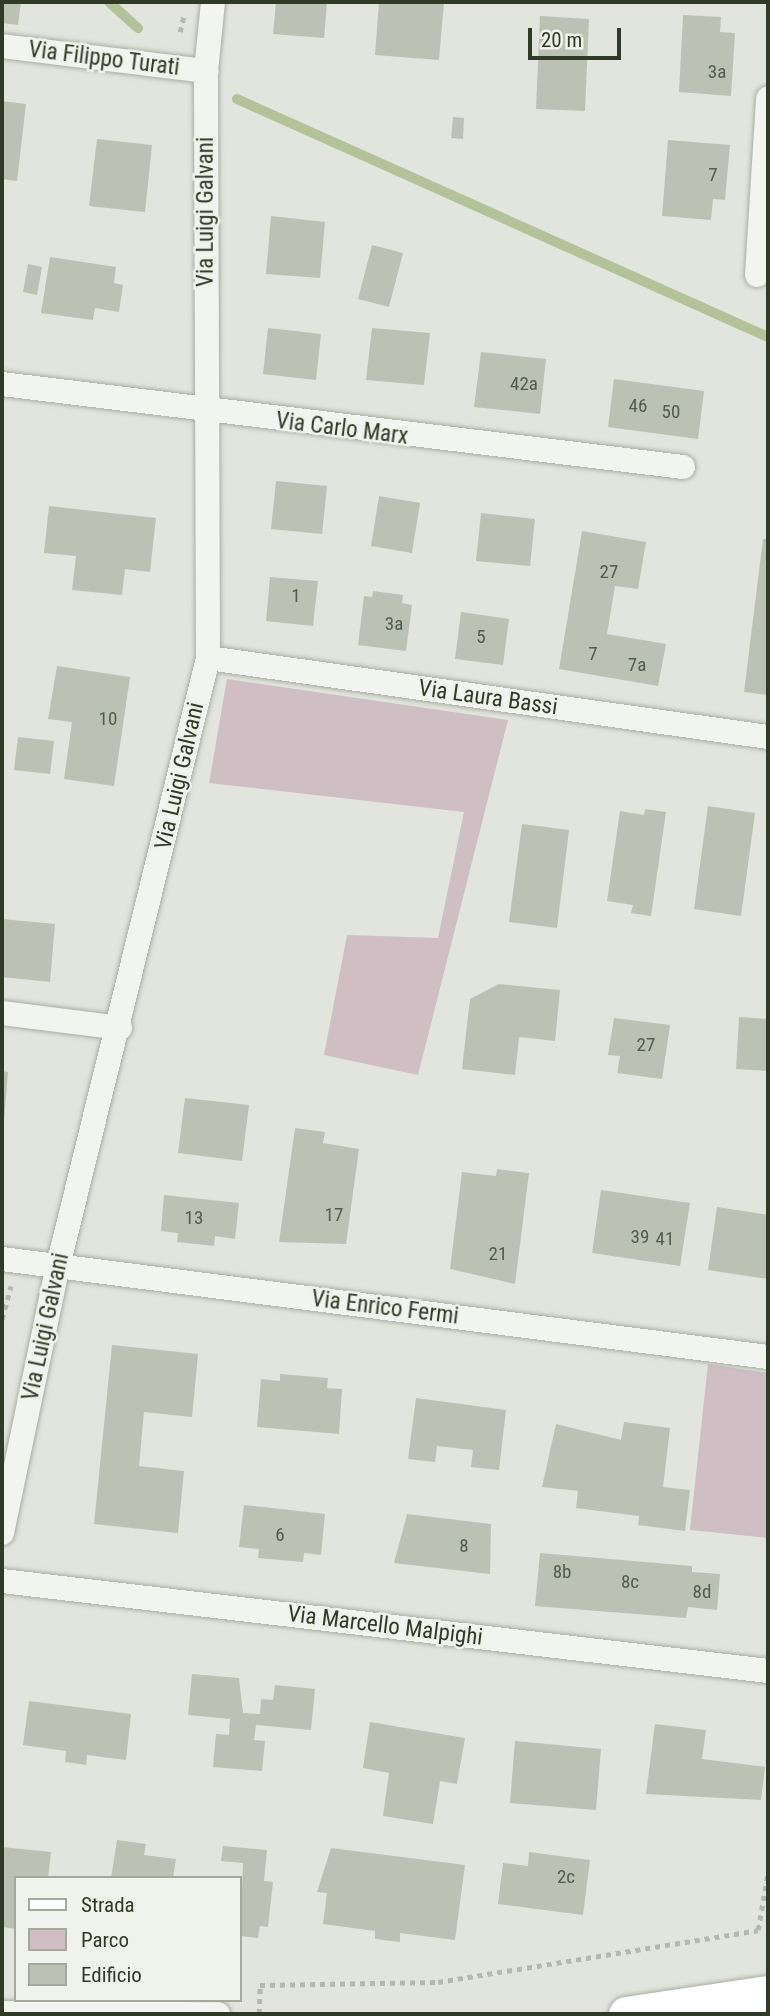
<!DOCTYPE html>
<html>
<head>
<meta charset="utf-8">
<style>
  body { margin:0 }
  #map { position:relative; width:770px; height:2016px; overflow:hidden; background:#e1e5dd; font-family:"Roboto Condensed",sans-serif }
  div>[style] { position:absolute }
  [style*='--x'] { left:calc(var(--x)*1px); top:calc(var(--y)*1px); width:calc(var(--w)*1px); rotate:calc(var(--a)*1deg) }
  .green>* { inset:0; background:#cfbec4 }
  .stream>* { height:10px; margin:-5px; padding:0 5px; transform-origin:5px; border-radius:5px; background:#b2c39a }
  .building>* { inset:0; background:#bbc2b4 }
  .path>* { height:4.5px; margin-top:-2.25px; transform-origin:0; background:repeating-linear-gradient(90deg,#b3b9af 0 5px,transparent 0 10px) }
  .roads { filter:drop-shadow(0 0 2px #a8afa3) drop-shadow(0 0 2px #a8afa3) }
  .street>* { height:24px; margin:-12px; padding:0 12px; transform-origin:12px; border-radius:12px; background:#f1f4ef }
  .secondary>* { height:35px; margin:-17.5px; padding:0 17.5px; transform-origin:17.5px; border-radius:17.5px; background:#fff }
  span { translate:-50% -50%; white-space:nowrap; text-align:center; line-height:1.15; -webkit-text-stroke:5px #f0f3ec; paint-order:stroke }
  .number-label { font-size:19px; color:#535d4a }
  .number-label span { -webkit-text-stroke-width:0 }
  .street-label { font-size:23px; color:#303b27 }
  .frame { position:absolute; inset:0; border:4px solid #303b27; pointer-events:none }
  .legend { position:absolute; left:14px; top:1876px; width:228px; height:126px; box-sizing:border-box; background:#f0f3ec; border:2px solid #a3a99d; margin:0; padding:9px 12px; list-style:none; font-size:21px; color:#303b27 }
  .legend li { display:flex; align-items:center; gap:14px; height:35px }
  .legend b { width:35px; border:2px solid #a3a99d }
  .scale { position:absolute; left:528px; top:28px; width:93px; height:32px; box-sizing:border-box; border:4px solid #303b27; border-top:0; padding-left:9px; font-size:21px; line-height:24px; white-space:nowrap; color:#303b27; -webkit-text-stroke:5px #f0f3ec; paint-order:stroke }
</style>
</head>
<body>
<div id="map">
  <div class="green">
    <i style="clip-path:polygon(227px 679px,508px 720px,418px 1075px,324px 1055px,347px 935px,438px 938px,464px 812px,209px 783px)"></i>
    <i style="clip-path:polygon(708px 1364px,768px 1373px,768px 1538px,690px 1530px)"></i>
  </div>
  <div class="stream">
    <i style="--x:109;--y:2;--w:39;--a:42"></i>
    <i style="--x:237;--y:99;--w:582;--a:24.14"></i>
  </div>
  <div class="building">
    <i style="clip-path:polygon(2px 2px,21px 2px,18px 25px,2px 23px)"></i>
    <i style="clip-path:polygon(276px 2px,327px 2px,324px 38px,273px 34px)"></i>
    <i style="clip-path:polygon(379px 2px,444px 3px,439px 60px,375px 55px)"></i>
    <i style="clip-path:polygon(683px 15px,721px 17px,720px 32px,735px 33px,731px 96px,679px 92px)"></i>
    <i style="clip-path:polygon(540px 16px,589px 19px,585px 111px,536px 109px)"></i>
    <i style="clip-path:polygon(2px 101px,26px 104px,17px 181px,2px 179px)"></i>
    <i style="clip-path:polygon(453px 117px,464px 118px,463px 139px,451px 138px)"></i>
    <i style="clip-path:polygon(97px 139px,152px 145px,145px 212px,89px 206px)"></i>
    <i style="clip-path:polygon(668px 140px,730px 145px,725px 200px,713px 199px,711px 220px,662px 216px)"></i>
    <i style="clip-path:polygon(271px 216px,325px 222px,320px 278px,266px 274px)"></i>
    <i style="clip-path:polygon(372px 245px,403px 253px,389px 307px,358px 299px)"></i>
    <i style="clip-path:polygon(50px 257px,116px 267px,114px 283px,123px 285px,119px 312px,95px 308px,93px 320px,41px 313px)"></i>
    <i style="clip-path:polygon(28px 264px,42px 267px,37px 295px,23px 292px)"></i>
    <i style="clip-path:polygon(268px 328px,321px 334px,316px 380px,263px 374px)"></i>
    <i style="clip-path:polygon(372px 328px,430px 333px,424px 385px,366px 380px)"></i>
    <i style="clip-path:polygon(481px 352px,546px 359px,540px 414px,474px 407px)"></i>
    <i style="clip-path:polygon(614px 379px,704px 391px,698px 439px,608px 427px)"></i>
    <i style="clip-path:polygon(276px 481px,327px 486px,322px 534px,271px 529px)"></i>
    <i style="clip-path:polygon(379px 496px,420px 503px,412px 553px,371px 546px)"></i>
    <i style="clip-path:polygon(49px 506px,156px 518px,150px 572px,125px 569px,122px 595px,72px 590px,76px 556px,44px 553px)"></i>
    <i style="clip-path:polygon(481px 513px,535px 519px,530px 566px,476px 561px)"></i>
    <i style="clip-path:polygon(582px 531px,646px 542px,638px 589px,615px 586px,607px 634px,666px 644px,658px 686px,559px 669px)"></i>
    <i style="clip-path:polygon(763px 539px,768px 539px,768px 695px,744px 692px)"></i>
    <i style="clip-path:polygon(270px 577px,318px 581px,313px 626px,266px 621px)"></i>
    <i style="clip-path:polygon(373px 591px,403px 595px,402px 603px,412px 605px,406px 651px,358px 645px,364px 596px,372px 597px)"></i>
    <i style="clip-path:polygon(461px 612px,509px 619px,503px 665px,455px 659px)"></i>
    <i style="clip-path:polygon(57px 666px,130px 677px,114px 786px,64px 779px,72px 722px,48px 719px)"></i>
    <i style="clip-path:polygon(18px 737px,54px 741px,50px 774px,14px 770px)"></i>
    <i style="clip-path:polygon(708px 806px,755px 813px,741px 916px,694px 909px)"></i>
    <i style="clip-path:polygon(645px 809px,666px 812px,651px 916px,631px 913px,633px 905px,607px 901px,620px 811px,644px 815px)"></i>
    <i style="clip-path:polygon(522px 824px,569px 830px,557px 928px,509px 922px)"></i>
    <i style="clip-path:polygon(2px 919px,55px 924px,50px 982px,2px 977px)"></i>
    <i style="clip-path:polygon(499px 984px,560px 990px,555px 1041px,519px 1037px,515px 1075px,462px 1069px,470px 999px)"></i>
    <i style="clip-path:polygon(739px 1017px,768px 1019px,768px 1071px,736px 1069px)"></i>
    <i style="clip-path:polygon(614px 1018px,670px 1025px,662px 1079px,617px 1073px,620px 1056px,608px 1055px)"></i>
    <i style="clip-path:polygon(2px 1071px,8px 1072px,4px 1120px,2px 1120px)"></i>
    <i style="clip-path:polygon(185px 1098px,249px 1105px,242px 1161px,178px 1153px)"></i>
    <i style="clip-path:polygon(295px 1128px,325px 1132px,323px 1143px,359px 1149px,346px 1244px,279px 1242px)"></i>
    <i style="clip-path:polygon(497px 1169px,529px 1173px,515px 1284px,450px 1269px,462px 1172px,496px 1176px)"></i>
    <i style="clip-path:polygon(601px 1190px,690px 1203px,680px 1266px,592px 1253px)"></i>
    <i style="clip-path:polygon(164px 1195px,239px 1203px,235px 1239px,215px 1236px,214px 1246px,177px 1242px,178px 1233px,161px 1231px)"></i>
    <i style="clip-path:polygon(717px 1207px,768px 1215px,768px 1279px,708px 1270px)"></i>
    <i style="clip-path:polygon(112px 1345px,198px 1354px,192px 1417px,144px 1412px,139px 1466px,184px 1471px,178px 1533px,94px 1524px)"></i>
    <i style="clip-path:polygon(280px 1374px,328px 1378px,327px 1388px,342px 1389px,339px 1434px,257px 1427px,261px 1379px,280px 1381px)"></i>
    <i style="clip-path:polygon(416px 1398px,506px 1410px,499px 1470px,471px 1467px,473px 1450px,437px 1446px,435px 1462px,408px 1459px)"></i>
    <i style="clip-path:polygon(624px 1422px,670px 1428px,663px 1487px,690px 1490px,685px 1531px,638px 1525px,639px 1516px,576px 1508px,578px 1491px,542px 1487px,556px 1424px,621px 1440px)"></i>
    <i style="clip-path:polygon(244px 1505px,325px 1514px,321px 1555px,304px 1553px,303px 1562px,258px 1558px,259px 1549px,239px 1547px)"></i>
    <i style="clip-path:polygon(407px 1514px,491px 1524px,490px 1574px,394px 1563px)"></i>
    <i style="clip-path:polygon(540px 1553px,692px 1566px,692px 1572px,720px 1574px,717px 1610px,688px 1607px,686px 1618px,535px 1606px)"></i>
    <i style="clip-path:polygon(192px 1674px,239px 1678px,243px 1713px,260px 1714px,261px 1699px,273px 1700px,275px 1685px,315px 1689px,311px 1730px,256px 1725px,254px 1740px,265px 1741px,262px 1771px,213px 1767px,216px 1734px,229px 1735px,230px 1719px,188px 1715px)"></i>
    <i style="clip-path:polygon(29px 1701px,131px 1714px,126px 1760px,87px 1755px,86px 1765px,65px 1762px,66px 1751px,23px 1745px)"></i>
    <i style="clip-path:polygon(370px 1722px,465px 1738px,457px 1784px,440px 1781px,433px 1824px,383px 1816px,389px 1773px,363px 1768px)"></i>
    <i style="clip-path:polygon(655px 1724px,706px 1730px,702px 1759px,765px 1767px,761px 1800px,646px 1794px)"></i>
    <i style="clip-path:polygon(515px 1741px,601px 1749px,596px 1810px,510px 1803px)"></i>
    <i style="clip-path:polygon(117px 1840px,146px 1844px,144px 1855px,176px 1859px,173px 1878px,111px 1878px)"></i>
    <i style="clip-path:polygon(223px 1846px,267px 1850px,264px 1881px,273px 1882px,268px 1927px,260px 1926px,258px 1938px,240px 1936px,243px 1863px,221px 1861px)"></i>
    <i style="clip-path:polygon(2px 1847px,51px 1852px,48px 1878px,16px 1878px,16px 1929px,2px 1927px)"></i>
    <i style="clip-path:polygon(331px 1848px,465px 1865px,455px 1940px,400px 1933px,400px 1942px,375px 1939px,375px 1931px,323px 1924px,327px 1893px,317px 1892px)"></i>
    <i style="clip-path:polygon(529px 1852px,590px 1860px,583px 1915px,498px 1904px,503px 1863px,528px 1866px)"></i>
  </div>
  <div class="path">
    <i style="--x:180;--y:32;--w:18;--a:-77"></i>
    <i style="--x:2;--y:1319;--w:34;--a:-75"></i>
    <i style="--x:259;--y:2014;--w:29;--a:-88"></i>
    <i style="--x:260;--y:1985;--w:178;--a:-1"></i>
    <i style="--x:438;--y:1982;--w:324;--a:-9.2"></i>
    <i style="--x:758;--y:1930;--w:59;--a:-80.2"></i>
  </div>
  <div class="roads">
    <div class="street">
      <i style="--x:2;--y:46;--w:206;--a:7"></i>
      <i style="--x:757;--y:275;--w:177;--a:-86.4"></i>
      <i style="--x:2;--y:384;--w:686;--a:6.95"></i>
      <i style="--x:208;--y:658;--w:566;--a:8.03"></i>
      <i style="--x:2;--y:1013;--w:119;--a:7.2"></i>
      <i style="--x:2;--y:1259;--w:772;--a:7.29"></i>
      <i style="--x:2;--y:1533;--w:273;--a:-78.2"></i>
      <i style="--x:58;--y:1266;--w:626;--a:-76.14"></i>
      <i style="--x:208;--y:658;--w:587;--a:-90.2"></i>
      <i style="--x:206;--y:71;--w:69;--a:-84.2"></i>
      <i style="--x:2;--y:1581;--w:771;--a:6.7"></i>
      <i style="--x:2;--y:2013;--w:216;--a:0.3"></i>
    </div>
    <div class="secondary">
      <i style="--x:626;--y:2014;--w:144;--a:-8.4"></i>
    </div>
  </div>
  <div class="number-label">
    <span style="left:717px;top:72px">3a</span>
    <span style="left:713px;top:175px">7</span>
    <span style="left:524px;top:384px">42a</span>
    <span style="left:638px;top:406px">46</span>
    <span style="left:671px;top:412px">50</span>
    <span style="left:609px;top:572px">27</span>
    <span style="left:296px;top:596px">1</span>
    <span style="left:394px;top:624px">3a</span>
    <span style="left:481px;top:637px">5</span>
    <span style="left:593px;top:654px">7</span>
    <span style="left:637px;top:665px">7a</span>
    <span style="left:108px;top:719px">10</span>
    <span style="left:646px;top:1045px">27</span>
    <span style="left:334px;top:1215px">17</span>
    <span style="left:194px;top:1218px">13</span>
    <span style="left:640px;top:1237px">39</span>
    <span style="left:665px;top:1239px">41</span>
    <span style="left:498px;top:1254px">21</span>
    <span style="left:280px;top:1535px">6</span>
    <span style="left:464px;top:1546px">8</span>
    <span style="left:562px;top:1572px">8b</span>
    <span style="left:630px;top:1582px">8c</span>
    <span style="left:702px;top:1592px">8d</span>
    <span style="left:566px;top:1877px">2c</span>
  </div>
  <div class="street-label">
    <span style="left:104px;top:59px;rotate:7deg">Via Filippo Turati</span>
    <span style="left:206px;top:212px;rotate:-90deg">Via Luigi Galvani</span>
    <span style="left:342px;top:429px;rotate:7deg">Via Carlo Marx</span>
    <span style="left:488px;top:698px;rotate:8deg">Via Laura Bassi</span>
    <span style="left:180px;top:776px;rotate:-77deg">Via Luigi Galvani</span>
    <span style="left:385px;top:1308px;rotate:7deg">Via Enrico Fermi</span>
    <span style="left:46px;top:1327px;rotate:-78deg">Via Luigi Galvani</span>
    <span style="left:385px;top:1626px;rotate:7deg">Via Marcello Malpighi</span>
  </div>
  <div class="frame"></div>
  <ul class="legend">
  <li><b style="height:9px;background:#fff"></b>Strada</li>
  <li><b style="height:19px;background:#cfbec4"></b>Parco</li>
  <li><b style="height:19px;background:#bbc2b4"></b>Edificio</li>
  </ul>
  <div class="scale">20 m</div>
</div>
</body>
</html>
